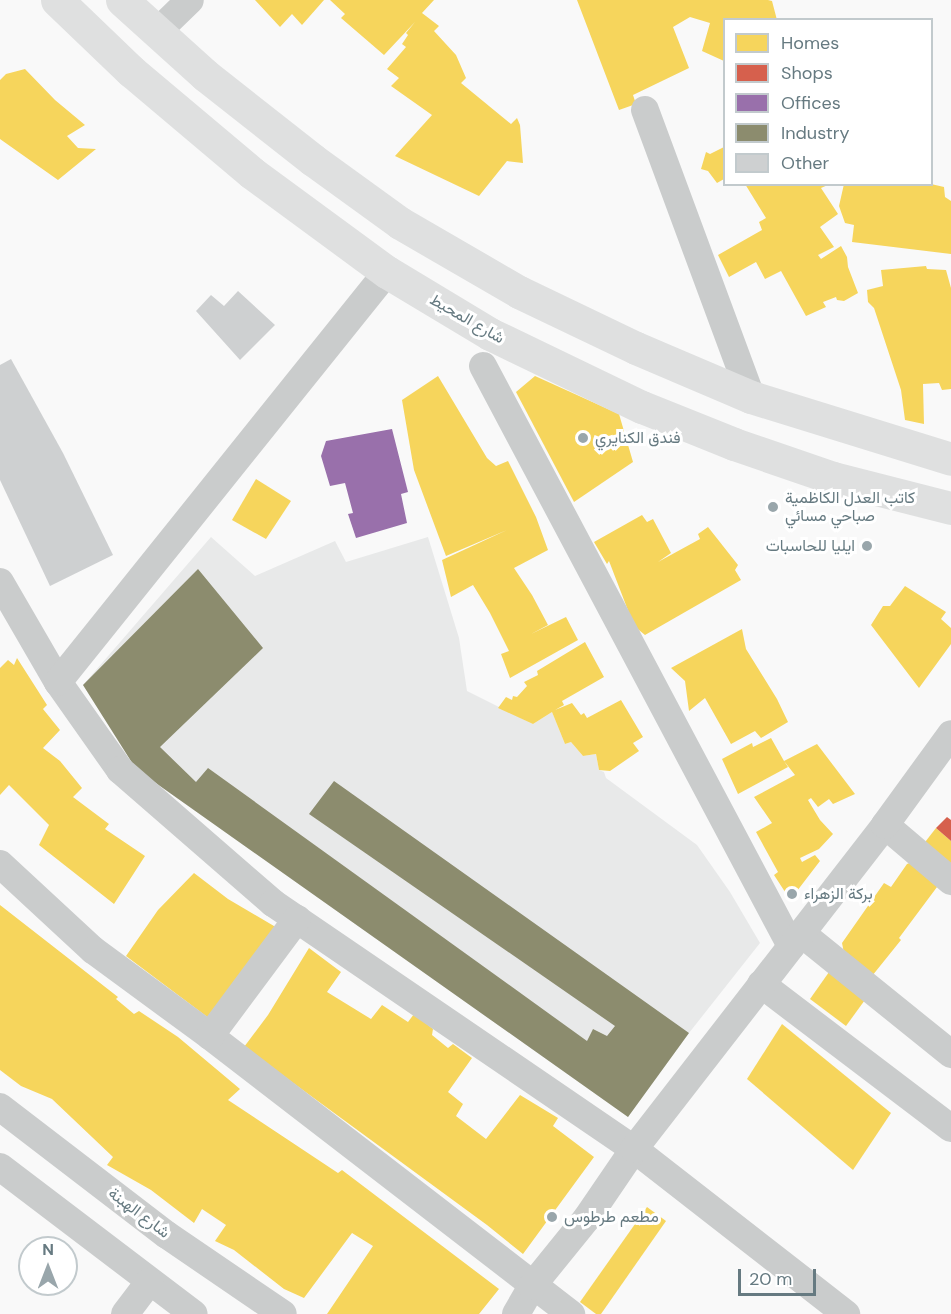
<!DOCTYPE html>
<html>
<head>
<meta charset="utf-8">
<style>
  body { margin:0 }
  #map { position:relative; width:951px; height:1314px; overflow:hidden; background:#f9f9f9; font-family:"DM Sans",Vazirmatn,sans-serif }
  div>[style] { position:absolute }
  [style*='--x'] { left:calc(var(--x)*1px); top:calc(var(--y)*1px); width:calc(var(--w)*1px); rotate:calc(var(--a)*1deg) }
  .built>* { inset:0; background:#e8e9e9 }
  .homes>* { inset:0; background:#f6d55c }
  .shops>* { inset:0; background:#d6604d }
  .offices>* { inset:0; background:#9970ab }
  .industry>* { inset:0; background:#8c8c6e }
  .building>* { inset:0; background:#ced0d1 }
  .minor>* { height:28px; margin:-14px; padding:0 14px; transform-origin:14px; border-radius:14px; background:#cacccc }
  .major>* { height:33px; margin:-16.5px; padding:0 16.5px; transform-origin:16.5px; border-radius:16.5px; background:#dfe0e0 }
  .dots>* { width:16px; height:16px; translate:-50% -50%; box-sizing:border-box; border:3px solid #fff; border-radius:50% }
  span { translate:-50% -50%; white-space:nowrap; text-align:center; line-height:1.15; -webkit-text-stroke:6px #fff; paint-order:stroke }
  .street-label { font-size:16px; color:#667a81 }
  .poi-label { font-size:16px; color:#667a81 }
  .left { translate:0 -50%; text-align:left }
  .right { translate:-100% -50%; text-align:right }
  .legend { position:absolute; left:723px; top:18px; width:210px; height:168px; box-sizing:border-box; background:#fff; border:2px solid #c2cacd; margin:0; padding:8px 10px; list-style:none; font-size:18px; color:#667a81 }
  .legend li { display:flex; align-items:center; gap:12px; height:30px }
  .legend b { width:30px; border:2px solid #c2cacd }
  .north { position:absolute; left:18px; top:1236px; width:60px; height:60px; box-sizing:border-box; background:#fff; border:2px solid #c2cacd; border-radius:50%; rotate:0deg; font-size:16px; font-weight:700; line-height:24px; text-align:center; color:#667a81 }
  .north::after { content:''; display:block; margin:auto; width:21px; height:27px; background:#99a6ab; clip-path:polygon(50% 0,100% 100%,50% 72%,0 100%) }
  .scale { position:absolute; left:738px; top:1269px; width:78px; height:27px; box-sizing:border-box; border:3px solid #667a81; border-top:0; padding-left:8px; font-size:18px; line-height:21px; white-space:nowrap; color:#667a81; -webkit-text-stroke:4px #fff; paint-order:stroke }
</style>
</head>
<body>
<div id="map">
  <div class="built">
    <i style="clip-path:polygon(211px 537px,255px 576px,335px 541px,346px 562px,428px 537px,459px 638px,467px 691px,533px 724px,552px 712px,565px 744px,571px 742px,583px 756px,596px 754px,599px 770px,604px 772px,606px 778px,697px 845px,730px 892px,760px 943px,689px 1033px,628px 1117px,136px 769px,83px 685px)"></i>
  </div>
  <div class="homes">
    <i style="clip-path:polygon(255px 0,324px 0,302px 25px,292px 14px,280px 27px)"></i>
    <i style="clip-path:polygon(330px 0,434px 0,422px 13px,439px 26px,434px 31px,456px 55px,466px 78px,461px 83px,511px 124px,517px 118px,520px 125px,523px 163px,507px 161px,479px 196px,395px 156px,432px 115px,391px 86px,399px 78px,387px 69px,406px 47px,402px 44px,408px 35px,406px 33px,415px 22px,384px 55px,341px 18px,345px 14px)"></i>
    <i style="clip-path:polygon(577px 0,768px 0,772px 1px,777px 20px,724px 20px,724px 61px,702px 51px,710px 23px,690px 17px,673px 27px,689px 68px,633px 95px,636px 104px,619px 110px)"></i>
    <i style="clip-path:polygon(25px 69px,55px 100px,85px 125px,67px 136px,78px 148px,96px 149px,58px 180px,0 139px,0 80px,6px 74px)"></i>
    <i style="clip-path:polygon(724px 147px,724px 179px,717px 183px,708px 171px,701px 169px,706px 152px,710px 154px)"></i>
    <i style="clip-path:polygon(745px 184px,830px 184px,821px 188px,838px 214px,820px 227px,834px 247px,818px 255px,821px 259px,841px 246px,847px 257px,848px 267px,858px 293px,844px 301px,837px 300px,836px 297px,823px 302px,826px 307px,806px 316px,781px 271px,765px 279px,756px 262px,729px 277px,718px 255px,762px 230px,759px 222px,766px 218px)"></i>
    <i style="clip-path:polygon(844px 184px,931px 184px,944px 187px,945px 197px,951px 201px,951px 254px,852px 242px,854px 225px,845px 223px,839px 206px)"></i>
    <i style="clip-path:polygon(926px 266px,927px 269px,946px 270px,951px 288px,951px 389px,942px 390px,939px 383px,923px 384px,924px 424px,905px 420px,901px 390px,874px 308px,868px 302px,867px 290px,883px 286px,881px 270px)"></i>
    <i style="clip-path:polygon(438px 376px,487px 458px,496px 466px,508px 461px,536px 517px,548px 550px,514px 568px,532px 595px,548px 625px,531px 634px,566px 617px,578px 640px,510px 678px,501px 654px,509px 651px,490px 613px,473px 585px,451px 597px,442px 560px,507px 530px,446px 556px,414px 470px,402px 400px)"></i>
    <i style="clip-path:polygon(535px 376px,619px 414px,633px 462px,574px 502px,516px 392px)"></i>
    <i style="clip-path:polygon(256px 479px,291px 501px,266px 539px,232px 520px)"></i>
    <i style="clip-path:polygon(642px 515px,647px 522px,653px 519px,671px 553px,658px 562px,700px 539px,698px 534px,708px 527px,738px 565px,735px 570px,741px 580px,645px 635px,634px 626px,609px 561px,607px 564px,594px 542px)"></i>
    <i style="clip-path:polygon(905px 586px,946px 612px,941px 619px,951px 628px,951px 644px,919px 688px,871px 625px,883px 606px,890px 606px)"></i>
    <i style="clip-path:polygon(742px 629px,746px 649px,777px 699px,788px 722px,761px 738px,755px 731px,731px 744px,705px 698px,689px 711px,685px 681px,671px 668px)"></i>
    <i style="clip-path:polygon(585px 642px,604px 677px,562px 701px,564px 705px,555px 710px,572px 703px,581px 715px,584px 713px,587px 718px,621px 700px,643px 737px,633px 743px,639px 751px,610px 771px,599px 770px,596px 754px,583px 756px,571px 742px,565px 744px,552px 712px,533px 724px,498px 708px,506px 697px,512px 700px,513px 696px,517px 697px,527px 686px,524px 682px,538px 675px,537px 671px)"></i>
    <i style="clip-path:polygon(17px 658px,47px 705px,43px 709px,60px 730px,43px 748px,60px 761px,82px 788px,73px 797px,109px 824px,105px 829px,145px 856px,114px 904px,39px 845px,49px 825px,9px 785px,0 795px,0 668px,8px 660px,14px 665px)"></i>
    <i style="clip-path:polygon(771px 738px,784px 761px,817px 744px,855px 794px,833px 804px,829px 799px,818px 807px,811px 798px,808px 800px,820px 820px,833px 834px,819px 849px,800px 858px,802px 862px,815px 855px,820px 861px,797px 891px,787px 895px,774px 875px,778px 872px,756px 832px,772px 823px,754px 797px,795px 775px,784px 761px,788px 767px,738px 794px,722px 759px,752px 743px,753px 747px)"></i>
    <i style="clip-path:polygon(936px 828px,951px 841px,951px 868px,922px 846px)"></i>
    <i style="clip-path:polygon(912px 862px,940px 883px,899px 938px,901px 940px,872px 976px,844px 953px,842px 943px,884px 883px,891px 887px,907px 864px)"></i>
    <i style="clip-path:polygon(194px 873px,228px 899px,279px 929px,210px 1019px,126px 956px,158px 910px)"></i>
    <i style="clip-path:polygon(0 905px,118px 997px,116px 999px,134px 1014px,139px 1011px,178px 1037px,240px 1089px,228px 1100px,338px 1173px,342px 1170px,499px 1289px,479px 1314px,327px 1314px,373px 1246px,352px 1233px,304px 1298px,284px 1289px,234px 1250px,215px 1241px,226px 1225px,202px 1209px,194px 1223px,151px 1190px,107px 1165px,113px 1157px,52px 1099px,21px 1086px,0 1070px)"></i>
    <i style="clip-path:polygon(309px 948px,341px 972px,327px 992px,371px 1019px,382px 1005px,408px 1022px,414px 1014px,433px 1029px,432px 1035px,448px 1048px,453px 1044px,472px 1058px,448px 1092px,463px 1104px,456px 1116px,486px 1139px,520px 1095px,558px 1118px,553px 1126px,594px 1157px,523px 1254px,487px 1225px,244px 1047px,268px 1015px)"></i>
    <i style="clip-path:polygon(834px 965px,870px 993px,846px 1026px,810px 999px)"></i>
    <i style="clip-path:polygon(782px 1024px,891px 1113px,853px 1170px,747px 1079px)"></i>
    <i style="clip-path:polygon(647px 1207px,666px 1221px,601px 1314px,596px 1314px,580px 1302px)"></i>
  </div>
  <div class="shops">
    <i style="clip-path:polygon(947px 817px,951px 820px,951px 841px,936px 828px)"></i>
  </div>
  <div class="offices">
    <i style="clip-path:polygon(392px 429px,408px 492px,401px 494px,407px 523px,356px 538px,348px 514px,353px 513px,345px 483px,330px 486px,321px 456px,326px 441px)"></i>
  </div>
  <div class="industry">
    <i style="clip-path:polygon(198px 569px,263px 648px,160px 747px,196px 782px,208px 768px,587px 1041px,593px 1029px,607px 1036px,615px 1026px,309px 814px,334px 781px,689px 1033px,628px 1117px,136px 769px,83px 685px)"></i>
  </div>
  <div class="building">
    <i style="clip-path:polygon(238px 291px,275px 325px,240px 360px,196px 311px,211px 295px,224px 306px)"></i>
    <i style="clip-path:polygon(11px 359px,63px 453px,113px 555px,50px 586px,0 480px,0 365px)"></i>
  </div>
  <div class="minor">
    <i style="--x:156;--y:33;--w:47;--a:-44.1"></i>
    <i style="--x:645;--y:110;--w:306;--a:69.7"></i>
    <i style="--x:483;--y:366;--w:657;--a:62.03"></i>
    <i style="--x:0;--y:582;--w:116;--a:59.9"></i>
    <i style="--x:58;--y:682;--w:108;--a:54.8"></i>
    <i style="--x:120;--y:770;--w:203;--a:41"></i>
    <i style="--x:273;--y:903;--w:437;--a:34.3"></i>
    <i style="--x:634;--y:1149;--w:269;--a:37.9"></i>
    <i style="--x:58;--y:682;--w:526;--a:-51.26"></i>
    <i style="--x:885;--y:825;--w:87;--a:40.3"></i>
    <i style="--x:0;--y:864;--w:127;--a:42.8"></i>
    <i style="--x:93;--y:950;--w:145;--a:36.3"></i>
    <i style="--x:210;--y:1036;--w:456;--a:37.6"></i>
    <i style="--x:801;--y:933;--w:193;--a:38.9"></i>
    <i style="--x:761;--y:984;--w:238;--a:37.2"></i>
    <i style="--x:210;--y:1036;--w:146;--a:-53.4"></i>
    <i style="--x:0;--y:1107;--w:210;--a:37.5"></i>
    <i style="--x:167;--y:1235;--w:140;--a:34.3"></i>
    <i style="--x:0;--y:1167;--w:243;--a:37.2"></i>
    <i style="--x:125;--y:1314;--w:40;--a:-53"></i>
    <i style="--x:516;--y:1314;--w:32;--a:-60"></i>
    <i style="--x:532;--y:1286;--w:87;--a:-51"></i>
    <i style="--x:587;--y:1218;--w:83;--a:-55.7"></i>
    <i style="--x:634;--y:1149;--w:410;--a:-52.2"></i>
    <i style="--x:885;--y:825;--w:112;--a:-54"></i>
  </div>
  <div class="major">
    <i style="--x:57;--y:0;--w:103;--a:43.8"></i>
    <i style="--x:131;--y:71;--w:158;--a:40.1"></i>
    <i style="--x:252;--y:173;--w:167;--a:36.3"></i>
    <i style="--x:387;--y:272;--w:120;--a:31"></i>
    <i style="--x:490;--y:334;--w:169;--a:25.7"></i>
    <i style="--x:642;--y:407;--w:99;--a:21.9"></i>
    <i style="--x:734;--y:444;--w:105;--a:19"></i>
    <i style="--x:833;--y:478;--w:122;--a:14.3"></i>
    <i style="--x:122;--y:0;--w:112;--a:42.1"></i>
    <i style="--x:205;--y:75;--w:137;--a:38.2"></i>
    <i style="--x:313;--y:160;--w:107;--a:35.9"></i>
    <i style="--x:400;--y:223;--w:138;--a:30.1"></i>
    <i style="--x:519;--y:292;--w:130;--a:25.6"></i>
    <i style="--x:636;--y:348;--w:125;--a:23.1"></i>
    <i style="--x:751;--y:397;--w:209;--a:17.2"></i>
  </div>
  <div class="dots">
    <i style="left:583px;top:438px;background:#99a6ab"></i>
    <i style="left:773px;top:507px;background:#99a6ab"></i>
    <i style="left:867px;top:546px;background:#99a6ab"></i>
    <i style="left:792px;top:894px;background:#99a6ab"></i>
    <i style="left:552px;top:1217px;background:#99a6ab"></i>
  </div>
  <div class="street-label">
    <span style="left:467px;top:319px;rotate:30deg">شارع المحيط</span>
    <span style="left:139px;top:1213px;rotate:37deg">شارع الهبنة</span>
  </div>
  <div class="poi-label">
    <span class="left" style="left:595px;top:438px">فندق الكنايري</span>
    <span class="left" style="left:785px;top:507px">كاتب العدل الكاظمية<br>صباحي مسائي</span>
    <span class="right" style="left:855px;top:546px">ايليا للحاسبات</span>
    <span class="left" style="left:804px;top:894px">بركة الزهراء</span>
    <span class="left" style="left:564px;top:1217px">مطعم طرطوس</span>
  </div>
  <ul class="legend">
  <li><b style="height:16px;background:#f6d55c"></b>Homes</li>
  <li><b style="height:16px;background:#d6604d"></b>Shops</li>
  <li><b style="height:16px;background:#9970ab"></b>Offices</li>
  <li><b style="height:16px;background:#8c8c6e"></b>Industry</li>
  <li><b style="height:16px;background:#ced0d1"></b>Other</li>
  </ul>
  <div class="north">N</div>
  <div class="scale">20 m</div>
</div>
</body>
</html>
